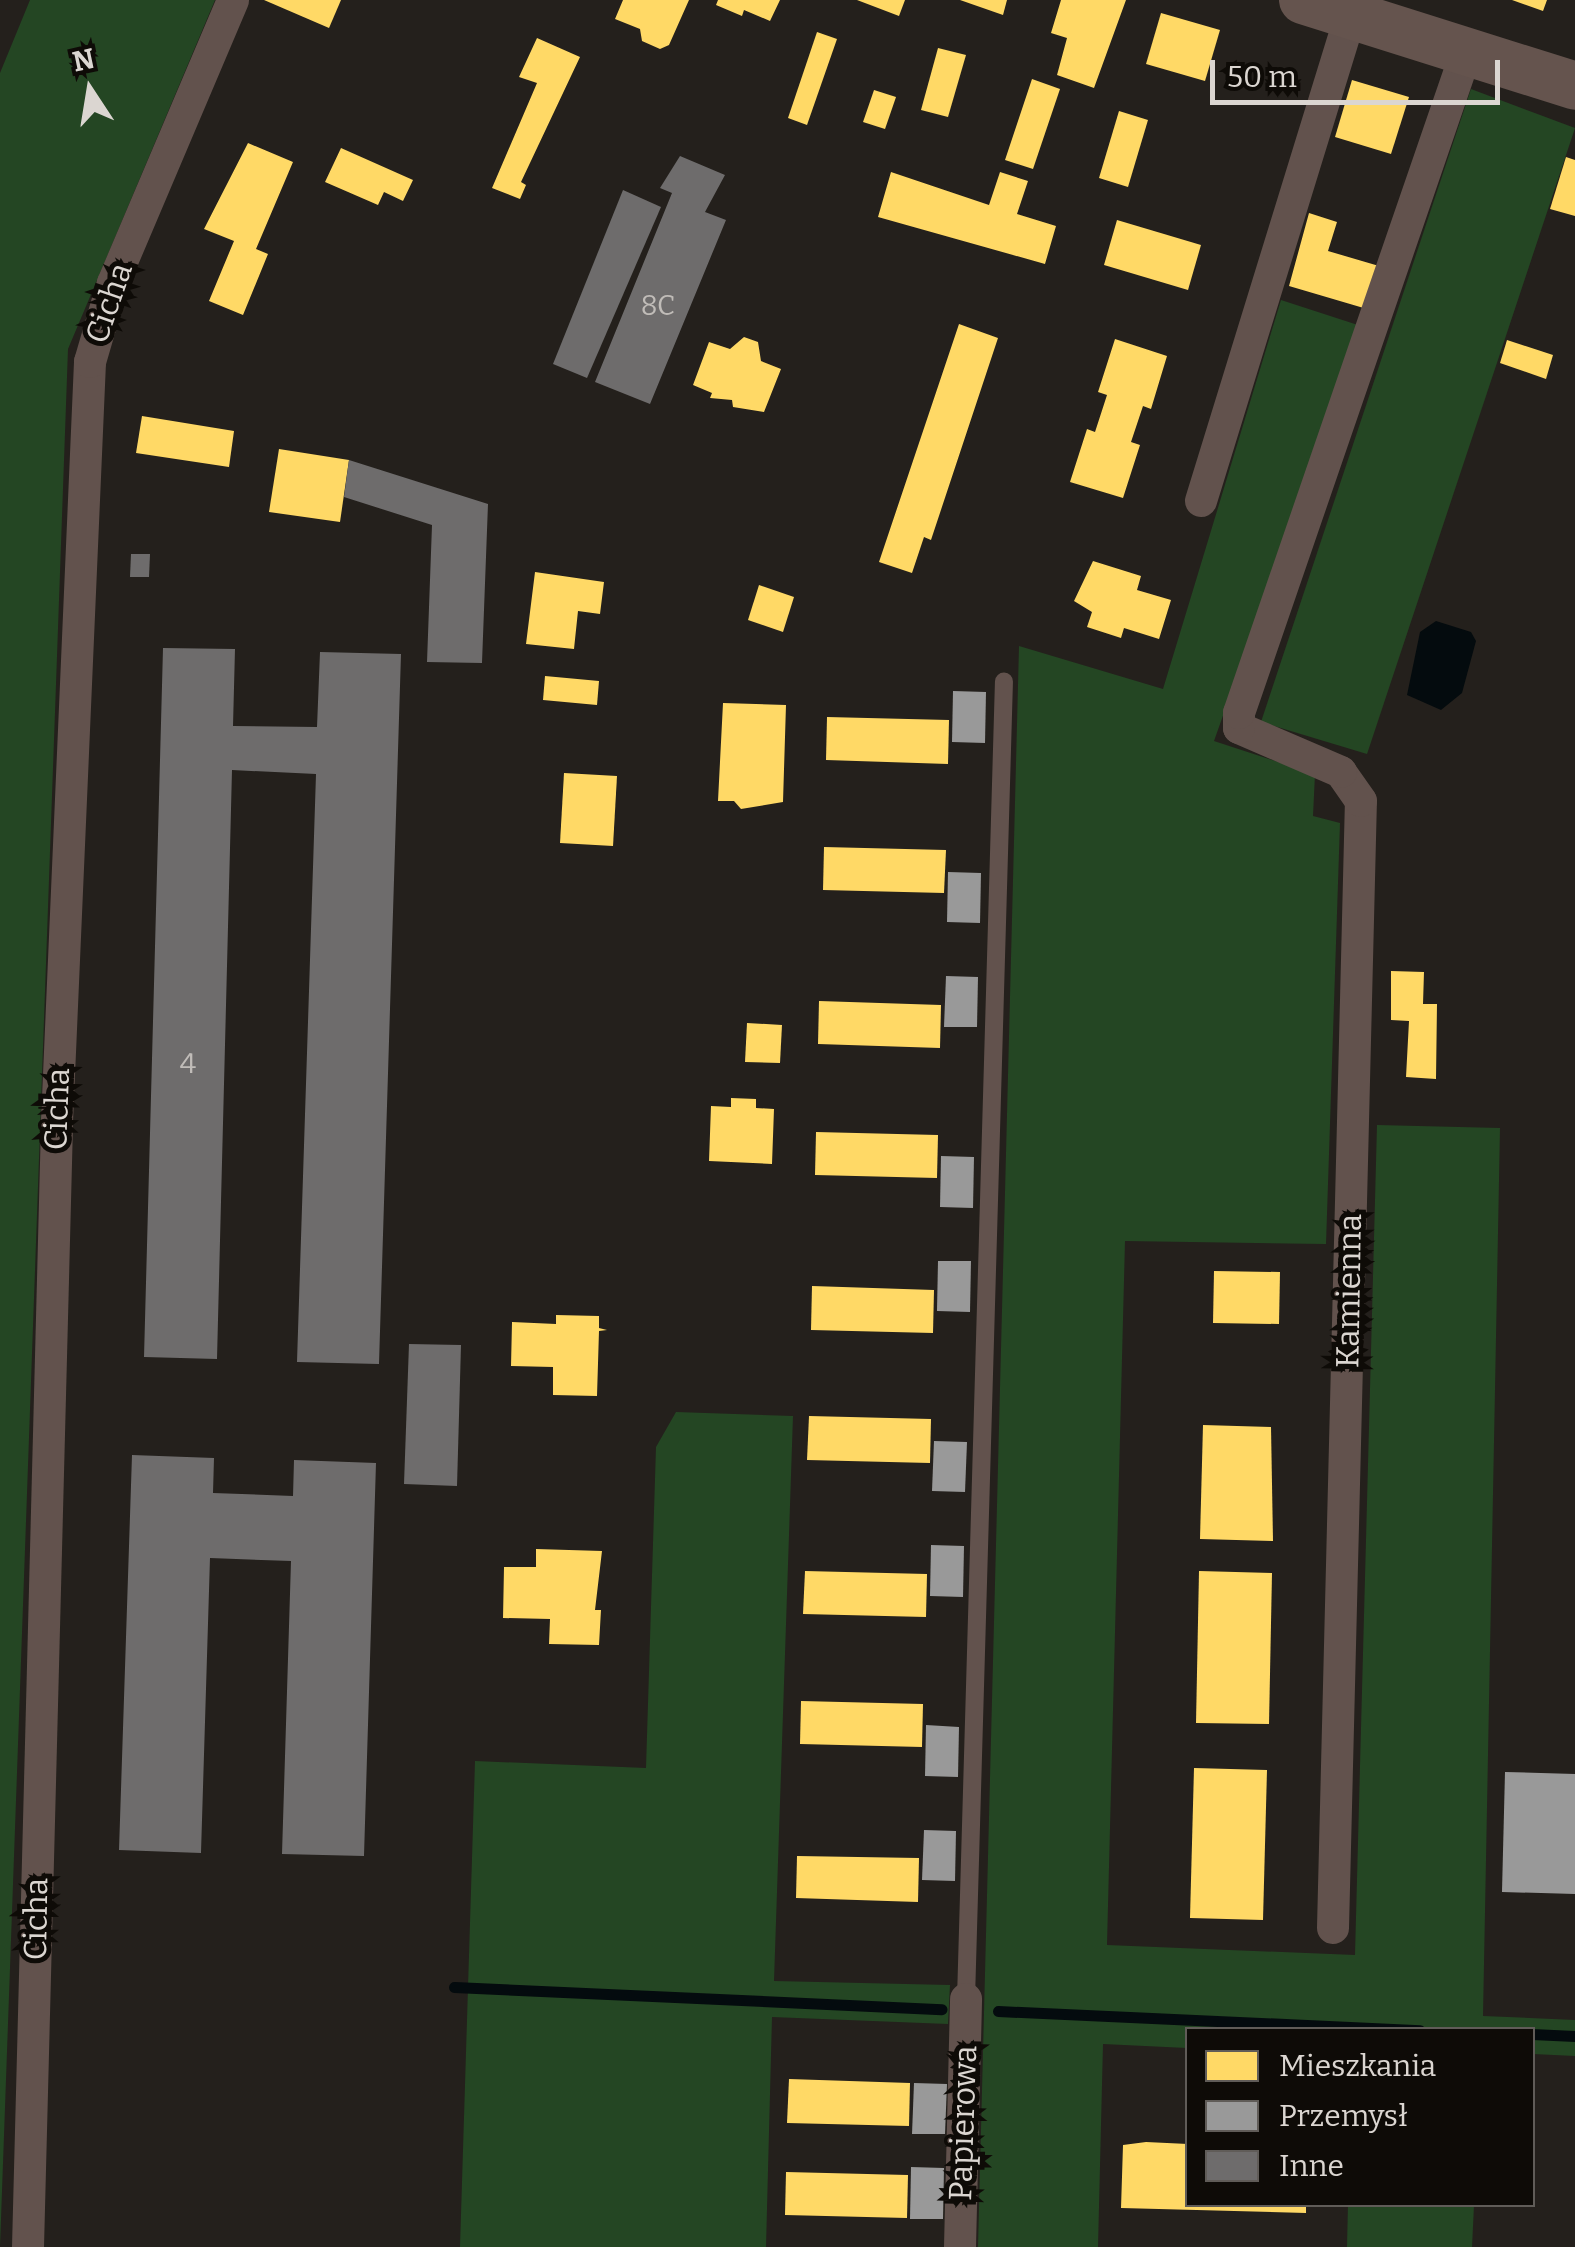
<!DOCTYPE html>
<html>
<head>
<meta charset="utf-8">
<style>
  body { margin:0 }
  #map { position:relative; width:1575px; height:2247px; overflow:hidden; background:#24201c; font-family:Bitter,serif }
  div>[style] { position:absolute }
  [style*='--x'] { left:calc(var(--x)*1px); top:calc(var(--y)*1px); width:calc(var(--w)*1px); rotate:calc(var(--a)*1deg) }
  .green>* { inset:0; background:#244623 }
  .water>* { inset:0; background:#040b0e }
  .homes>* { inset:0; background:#ffd966 }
  .industry>* { inset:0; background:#999 }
  .stream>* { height:11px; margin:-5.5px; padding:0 5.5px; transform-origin:5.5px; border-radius:5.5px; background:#040b0e }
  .building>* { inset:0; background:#6e6c6c }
  .lane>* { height:18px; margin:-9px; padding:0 9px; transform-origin:9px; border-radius:9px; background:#62524d }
  .street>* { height:32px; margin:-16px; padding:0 16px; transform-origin:16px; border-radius:16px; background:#62524d }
  .secondary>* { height:48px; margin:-24px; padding:0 24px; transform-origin:24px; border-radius:24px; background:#65544e }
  span { translate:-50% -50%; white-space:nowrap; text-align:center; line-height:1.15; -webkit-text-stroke:10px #0e0b07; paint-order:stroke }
  .number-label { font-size:28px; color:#c0bcb8 }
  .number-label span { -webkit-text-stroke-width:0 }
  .street-label { font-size:32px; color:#dbd6d1 }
  .legend { position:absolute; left:1185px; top:2027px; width:350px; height:180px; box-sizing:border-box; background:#0e0b07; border:2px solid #605c58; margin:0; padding:12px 18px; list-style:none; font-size:30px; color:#dbd6d1 }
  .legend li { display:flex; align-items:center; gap:20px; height:50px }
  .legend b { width:50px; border:2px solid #605c58 }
  .north { position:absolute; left:40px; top:40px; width:100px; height:100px; -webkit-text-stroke:8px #0e0b07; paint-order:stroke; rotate:348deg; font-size:28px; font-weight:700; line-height:40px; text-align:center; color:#dbd6d1 }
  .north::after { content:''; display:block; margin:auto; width:35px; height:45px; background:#dbd6d1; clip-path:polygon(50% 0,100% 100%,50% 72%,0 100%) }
  .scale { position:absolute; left:1210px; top:60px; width:290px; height:45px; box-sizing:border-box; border:5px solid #dbd6d1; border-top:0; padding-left:12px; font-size:30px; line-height:35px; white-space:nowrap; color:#dbd6d1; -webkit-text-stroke:8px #0e0b07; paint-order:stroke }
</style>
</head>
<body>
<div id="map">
  <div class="green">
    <i style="clip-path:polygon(30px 0,215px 0,68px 349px,0 2247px,0 73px)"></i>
    <i style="clip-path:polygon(1471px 89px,1575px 128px,1367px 754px,1261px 722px)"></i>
    <i style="clip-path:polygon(1281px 300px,1361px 326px,1214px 741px,1315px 774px,1313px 816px,1340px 823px,1326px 1244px,1125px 1241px,1107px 1945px,1355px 1955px,1377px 1125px,1500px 1128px,1483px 2016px,1575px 2020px,1575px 2056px,1533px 2054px,1532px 2030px,1188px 2030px,1187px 2048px,1103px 2044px,1098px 2247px,978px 2247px,1019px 646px,1163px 689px)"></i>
    <i style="clip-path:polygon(676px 1412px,793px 1416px,774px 1981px,950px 1985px,948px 2024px,772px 2017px,766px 2247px,460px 2247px,475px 1761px,646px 1768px,656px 1447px)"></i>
    <i style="clip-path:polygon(1348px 2205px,1474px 2205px,1472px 2247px,1347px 2247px)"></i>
  </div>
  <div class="water">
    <i style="clip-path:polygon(1436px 621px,1471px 632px,1476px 641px,1462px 693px,1441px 710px,1407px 695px,1420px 632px)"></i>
  </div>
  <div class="homes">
    <i style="clip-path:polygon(264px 0,341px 0,329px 28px)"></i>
    <i style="clip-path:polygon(623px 0,689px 0,669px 45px,660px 49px,642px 41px,640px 29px,615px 19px)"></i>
    <i style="clip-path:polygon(718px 0,780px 0,770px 21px,744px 10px,742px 16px,716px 5px)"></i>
    <i style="clip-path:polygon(857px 0,905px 0,899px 16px)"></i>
    <i style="clip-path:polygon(960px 0,1007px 0,1003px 15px)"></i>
    <i style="clip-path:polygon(1061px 0,1126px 0,1094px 88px,1057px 75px,1067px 38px,1051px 33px)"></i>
    <i style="clip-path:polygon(1512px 0,1547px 0,1543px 11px)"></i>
    <i style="clip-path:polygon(1161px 13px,1220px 30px,1205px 81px,1146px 64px)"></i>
    <i style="clip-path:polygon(817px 32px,837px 39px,807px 125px,788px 118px)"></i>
    <i style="clip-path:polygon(537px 38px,580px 57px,521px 182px,526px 185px,520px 199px,492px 188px,537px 83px,519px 77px)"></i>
    <i style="clip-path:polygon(938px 48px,966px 55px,948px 117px,921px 110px)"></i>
    <i style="clip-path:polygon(1032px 79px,1060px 89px,1033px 169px,1005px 160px)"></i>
    <i style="clip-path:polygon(1352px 80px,1409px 97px,1391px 154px,1335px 137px)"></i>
    <i style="clip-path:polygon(874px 90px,896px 97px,885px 129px,863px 122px)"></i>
    <i style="clip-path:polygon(1119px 111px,1148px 120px,1128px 187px,1099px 178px)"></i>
    <i style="clip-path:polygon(248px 143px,293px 162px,256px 249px,268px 254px,243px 315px,209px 301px,234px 241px,204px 229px)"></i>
    <i style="clip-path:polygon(341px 148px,413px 180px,403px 201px,384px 192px,378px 205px,325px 182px)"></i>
    <i style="clip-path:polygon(1566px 157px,1575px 160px,1575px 216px,1550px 209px)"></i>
    <i style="clip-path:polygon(891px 172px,989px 205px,1000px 172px,1028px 181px,1017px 214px,1056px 226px,1045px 264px,878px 217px)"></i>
    <i style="clip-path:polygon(1309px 213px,1337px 222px,1328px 251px,1379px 266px,1367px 309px,1289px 286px)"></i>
    <i style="clip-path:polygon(1117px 220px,1201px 245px,1188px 290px,1104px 265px)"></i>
    <i style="clip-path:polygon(959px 324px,998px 338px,931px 540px,924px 537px,912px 573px,879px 562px)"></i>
    <i style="clip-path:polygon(744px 337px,758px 342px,761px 361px,781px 369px,764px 412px,733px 407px,732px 400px,710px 398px,712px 393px,693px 385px,709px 342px,730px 349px)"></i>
    <i style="clip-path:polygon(1115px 339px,1167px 356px,1151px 409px,1143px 406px,1131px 442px,1140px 445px,1123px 498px,1070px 482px,1087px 429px,1095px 432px,1107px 395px,1098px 392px)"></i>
    <i style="clip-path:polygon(1507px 340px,1553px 355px,1546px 379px,1500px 363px)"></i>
    <i style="clip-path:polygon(142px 416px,234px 431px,229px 467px,136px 453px)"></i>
    <i style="clip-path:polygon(279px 449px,349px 460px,340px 522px,269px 512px)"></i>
    <i style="clip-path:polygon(1093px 561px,1141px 576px,1137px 590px,1171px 600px,1159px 639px,1124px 628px,1121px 638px,1087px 627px,1092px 612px,1074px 601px)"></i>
    <i style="clip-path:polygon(535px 572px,604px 582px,600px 614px,578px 611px,574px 649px,526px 644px)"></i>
    <i style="clip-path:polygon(759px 585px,794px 597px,783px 632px,748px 620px)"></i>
    <i style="clip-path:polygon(545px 676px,599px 681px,597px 705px,543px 700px)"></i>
    <i style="clip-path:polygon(723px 703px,786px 705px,783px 802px,741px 809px,734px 801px,718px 801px)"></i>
    <i style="clip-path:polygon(827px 717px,949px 720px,948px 764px,826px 760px)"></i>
    <i style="clip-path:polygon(564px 773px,617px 776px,613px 846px,560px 843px)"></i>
    <i style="clip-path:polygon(824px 847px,946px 850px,944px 893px,823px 890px)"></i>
    <i style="clip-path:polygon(1391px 971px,1424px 972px,1423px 1004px,1437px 1004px,1436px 1079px,1406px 1077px,1409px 1021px,1391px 1020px)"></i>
    <i style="clip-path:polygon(819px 1001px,941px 1005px,940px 1048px,818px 1044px)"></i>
    <i style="clip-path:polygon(747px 1023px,782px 1025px,780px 1063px,745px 1062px)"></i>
    <i style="clip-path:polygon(731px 1098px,756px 1099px,756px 1108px,774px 1109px,772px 1164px,709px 1161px,711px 1106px,731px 1107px)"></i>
    <i style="clip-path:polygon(816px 1132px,938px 1135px,937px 1178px,815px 1175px)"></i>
    <i style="clip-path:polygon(1214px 1271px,1280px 1272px,1279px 1324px,1213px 1323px)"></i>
    <i style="clip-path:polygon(812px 1286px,934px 1290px,933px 1333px,811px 1330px)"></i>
    <i style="clip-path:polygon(556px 1315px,599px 1316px,599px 1328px,607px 1330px,599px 1331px,597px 1396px,553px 1395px,553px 1367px,511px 1366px,512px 1322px,556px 1324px)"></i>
    <i style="clip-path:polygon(809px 1416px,931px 1419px,930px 1463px,807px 1460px)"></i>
    <i style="clip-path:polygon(1203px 1425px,1271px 1427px,1273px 1541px,1200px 1539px)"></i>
    <i style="clip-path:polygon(536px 1549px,602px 1551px,595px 1610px,601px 1610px,599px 1645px,549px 1644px,550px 1619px,503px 1618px,504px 1567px,536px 1567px)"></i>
    <i style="clip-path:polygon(805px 1571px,927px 1574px,926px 1617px,803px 1614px)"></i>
    <i style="clip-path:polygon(1199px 1571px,1272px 1573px,1269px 1724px,1196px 1723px)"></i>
    <i style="clip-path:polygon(801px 1701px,923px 1704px,922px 1747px,800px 1744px)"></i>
    <i style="clip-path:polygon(1194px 1768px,1267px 1770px,1263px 1920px,1190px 1918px)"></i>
    <i style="clip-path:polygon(797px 1856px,919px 1858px,918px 1902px,796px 1898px)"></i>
    <i style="clip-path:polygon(789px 2079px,910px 2083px,909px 2126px,787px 2123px)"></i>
    <i style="clip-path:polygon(1146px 2142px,1188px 2144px,1188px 2204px,1306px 2204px,1306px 2213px,1121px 2208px,1123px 2145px)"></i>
    <i style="clip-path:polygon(786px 2172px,908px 2175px,907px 2218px,785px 2215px)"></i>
  </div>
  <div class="industry">
    <i style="clip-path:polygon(953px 691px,986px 692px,985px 743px,952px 742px)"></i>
    <i style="clip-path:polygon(948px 872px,981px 873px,980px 923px,947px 922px)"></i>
    <i style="clip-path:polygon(946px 976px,978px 977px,977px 1027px,944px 1027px)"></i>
    <i style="clip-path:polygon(941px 1156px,974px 1157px,973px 1208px,940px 1207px)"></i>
    <i style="clip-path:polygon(938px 1261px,971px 1261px,970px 1312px,937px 1311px)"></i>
    <i style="clip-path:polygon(934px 1441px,967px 1442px,965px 1492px,932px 1491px)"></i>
    <i style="clip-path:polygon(931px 1545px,964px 1546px,963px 1597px,930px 1596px)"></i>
    <i style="clip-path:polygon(926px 1725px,959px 1727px,958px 1777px,925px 1776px)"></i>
    <i style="clip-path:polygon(1505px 1772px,1575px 1774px,1575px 1894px,1502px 1892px)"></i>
    <i style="clip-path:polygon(924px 1830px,956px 1831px,955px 1881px,922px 1880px)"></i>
    <i style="clip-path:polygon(914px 2083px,947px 2084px,945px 2134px,912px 2134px)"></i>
    <i style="clip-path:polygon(911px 2167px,944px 2168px,943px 2219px,910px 2219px)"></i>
  </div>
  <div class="stream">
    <i style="--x:454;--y:1987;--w:488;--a:2.6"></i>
    <i style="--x:998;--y:2011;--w:422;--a:2.6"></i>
    <i style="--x:1532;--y:2034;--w:43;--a:2.7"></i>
  </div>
  <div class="building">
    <i style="clip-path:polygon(680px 156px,725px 175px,705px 212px,726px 220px,650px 404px,595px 382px,672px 193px,660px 188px)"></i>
    <i style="clip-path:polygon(623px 190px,661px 207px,587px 378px,553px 364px)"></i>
    <i style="clip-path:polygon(349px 460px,488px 504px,482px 663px,427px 662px,432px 525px,344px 497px)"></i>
    <i style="clip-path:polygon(131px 554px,150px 554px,149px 577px,130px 577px)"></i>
    <i style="clip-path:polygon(163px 648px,235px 649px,233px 726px,317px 727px,320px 652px,401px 654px,379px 1364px,297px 1362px,316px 774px,232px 770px,217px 1359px,144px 1357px)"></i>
    <i style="clip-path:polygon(409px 1344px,461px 1345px,457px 1486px,404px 1484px)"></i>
    <i style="clip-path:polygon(132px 1455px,214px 1458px,213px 1493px,293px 1496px,294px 1460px,376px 1463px,364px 1856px,282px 1854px,291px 1561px,210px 1558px,201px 1853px,119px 1850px)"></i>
  </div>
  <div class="lane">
    <i style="--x:966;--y:1999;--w:1318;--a:-88.35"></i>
  </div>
  <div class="street">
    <i style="--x:1201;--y:501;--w:510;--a:-72.88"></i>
    <i style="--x:1333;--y:1928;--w:1127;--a:-88.58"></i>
    <i style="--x:1361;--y:801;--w:35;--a:-125"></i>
    <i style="--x:1341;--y:772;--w:111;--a:-156.7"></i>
    <i style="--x:1239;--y:728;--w:15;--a:-90"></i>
    <i style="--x:1239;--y:713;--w:701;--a:-71.02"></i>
    <i style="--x:28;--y:2247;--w:1126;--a:-88.52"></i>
    <i style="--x:57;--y:1121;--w:760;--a:-87.51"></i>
    <i style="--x:90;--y:362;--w:82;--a:-73.8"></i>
    <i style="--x:113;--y:283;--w:307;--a:-67"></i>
    <i style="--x:960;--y:2247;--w:248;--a:-88.6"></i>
  </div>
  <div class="secondary">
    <i style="--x:1303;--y:0;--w:285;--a:17.5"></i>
  </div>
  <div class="number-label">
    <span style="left:658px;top:306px">8C</span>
    <span style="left:188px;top:1064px">4</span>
  </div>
  <div class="street-label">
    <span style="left:109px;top:303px;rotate:-71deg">Cicha</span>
    <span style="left:57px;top:1109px;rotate:-88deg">Cicha</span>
    <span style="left:1349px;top:1291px;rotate:-89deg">Kamienna</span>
    <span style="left:36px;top:1919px;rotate:-89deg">Cicha</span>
    <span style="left:963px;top:2123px;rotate:-88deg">Papierowa</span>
  </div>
  <ul class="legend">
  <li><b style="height:28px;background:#ffd966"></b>Mieszkania</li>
  <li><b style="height:28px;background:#999"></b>Przemysł</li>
  <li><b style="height:28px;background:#6e6c6c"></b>Inne</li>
  </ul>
  <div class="north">N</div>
  <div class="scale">50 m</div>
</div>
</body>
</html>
